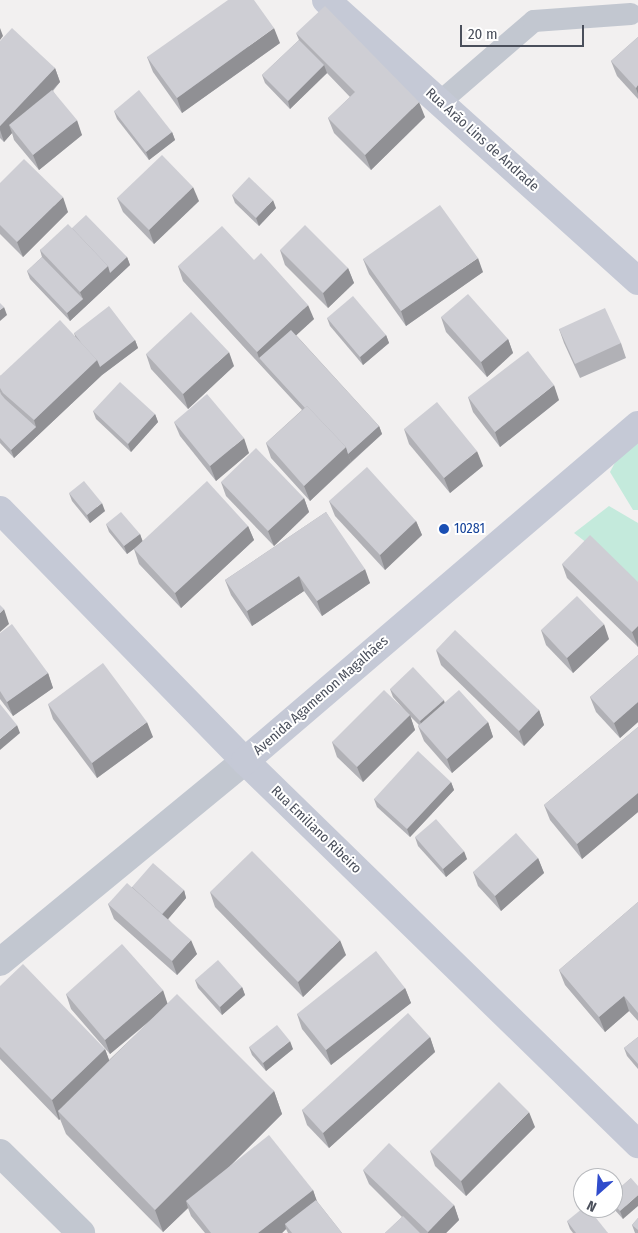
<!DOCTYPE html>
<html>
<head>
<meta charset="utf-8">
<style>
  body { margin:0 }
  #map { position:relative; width:638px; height:1233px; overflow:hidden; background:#f2f0f0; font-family:"Fira Sans Condensed",sans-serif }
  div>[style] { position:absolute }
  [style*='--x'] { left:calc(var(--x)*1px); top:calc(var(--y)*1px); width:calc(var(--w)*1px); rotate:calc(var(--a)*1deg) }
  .green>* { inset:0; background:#c4eadc }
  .lane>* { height:22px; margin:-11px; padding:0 11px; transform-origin:11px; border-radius:11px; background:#c2c7d0 }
  .street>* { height:28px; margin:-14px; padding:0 14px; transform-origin:14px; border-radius:14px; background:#c2c7d0 }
  .secondary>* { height:28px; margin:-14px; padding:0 14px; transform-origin:14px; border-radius:14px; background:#c5c9d6 }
  .wall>* { inset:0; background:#b1b1b6 }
  .shaded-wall>* { inset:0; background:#909094 }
  .building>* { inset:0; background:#ceced4 }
  .dots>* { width:14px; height:14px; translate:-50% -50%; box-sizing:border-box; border:2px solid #fff; border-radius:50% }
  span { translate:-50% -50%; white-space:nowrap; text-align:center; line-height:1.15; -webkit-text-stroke:4px #fff; paint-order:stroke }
  .street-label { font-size:14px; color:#4a4f5b }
  .transit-label { font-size:14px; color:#164399 }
  .left { translate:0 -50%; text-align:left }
  .north { position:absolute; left:573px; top:1168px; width:50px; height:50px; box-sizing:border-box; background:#fff; border:1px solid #b7b9bd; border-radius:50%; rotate:206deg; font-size:14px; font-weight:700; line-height:20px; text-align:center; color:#4a4f5b }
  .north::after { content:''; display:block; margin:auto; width:18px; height:22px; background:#304ccc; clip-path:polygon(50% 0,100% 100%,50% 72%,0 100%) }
  .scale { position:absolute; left:460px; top:25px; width:124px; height:22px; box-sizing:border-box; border:2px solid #4a4f5b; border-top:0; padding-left:6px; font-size:15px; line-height:18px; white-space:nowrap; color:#4a4f5b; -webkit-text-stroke:4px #fff; paint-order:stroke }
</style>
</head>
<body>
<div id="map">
  <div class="green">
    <i style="clip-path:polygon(638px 436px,638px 510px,633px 510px,610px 472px,621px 451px)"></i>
    <i style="clip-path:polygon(609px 506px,638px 523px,638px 582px,574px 533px)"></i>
  </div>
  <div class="lane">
    <i style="--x:440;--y:102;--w:124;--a:-40.8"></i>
    <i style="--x:534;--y:21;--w:97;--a:-4.1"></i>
  </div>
  <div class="street">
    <i style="--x:0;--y:962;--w:317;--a:-39.4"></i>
    <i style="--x:0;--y:1153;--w:114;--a:44.6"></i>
  </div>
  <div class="secondary">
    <i style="--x:326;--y:0;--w:420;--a:42"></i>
    <i style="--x:0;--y:510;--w:351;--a:45.7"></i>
    <i style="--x:245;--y:761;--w:549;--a:44.26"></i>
    <i style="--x:245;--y:761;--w:517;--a:-40.53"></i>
  </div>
  <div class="wall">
    <i style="clip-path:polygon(296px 33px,425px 117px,371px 170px,334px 133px,328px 118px,350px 97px,327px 73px,290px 109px,265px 83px,262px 75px,299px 40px)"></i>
    <i style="clip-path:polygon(638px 37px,638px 99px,617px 76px,611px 61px)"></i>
    <i style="clip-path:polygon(0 41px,55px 68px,60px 82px,53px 91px,82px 135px,39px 170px,14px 140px,12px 133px,4px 142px,0 138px)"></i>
    <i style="clip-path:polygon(280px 43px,182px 113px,153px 72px,147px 57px)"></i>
    <i style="clip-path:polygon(114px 111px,172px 132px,175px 140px,149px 160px,117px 119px)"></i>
    <i style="clip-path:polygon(0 183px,68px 212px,23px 257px,0 234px)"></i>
    <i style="clip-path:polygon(232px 195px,276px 208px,259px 226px,235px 203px)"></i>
    <i style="clip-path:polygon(117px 198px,199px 201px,154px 244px,123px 212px)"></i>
    <i style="clip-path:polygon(72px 228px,127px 257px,130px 265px,70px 321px,30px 279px,27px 271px,42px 257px,40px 250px)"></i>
    <i style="clip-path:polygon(280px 250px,348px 268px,354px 283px,328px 308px,285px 265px)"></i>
    <i style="clip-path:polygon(363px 259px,483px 272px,406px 326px,369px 274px)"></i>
    <i style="clip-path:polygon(254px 260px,314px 319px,296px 335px,379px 426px,382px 434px,310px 501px,271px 458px,266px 443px,302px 410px,183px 281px,178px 266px)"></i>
    <i style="clip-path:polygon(441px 317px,508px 339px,513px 353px,487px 377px,446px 332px)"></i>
    <i style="clip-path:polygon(327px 318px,386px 335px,389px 343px,363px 365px,330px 326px)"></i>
    <i style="clip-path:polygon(559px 329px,621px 343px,626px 358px,580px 378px,564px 343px)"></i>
    <i style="clip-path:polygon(74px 333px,135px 340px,138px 348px,102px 375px,14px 458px,0 443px,0 393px,1px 395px,0 392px,0 376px,75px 336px)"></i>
    <i style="clip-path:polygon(146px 354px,234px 366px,188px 409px,151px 369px)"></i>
    <i style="clip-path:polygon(468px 397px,559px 400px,500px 447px,473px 412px)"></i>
    <i style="clip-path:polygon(93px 411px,155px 414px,158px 422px,131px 452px,96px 419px)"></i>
    <i style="clip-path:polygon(174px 422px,249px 453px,216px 481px,180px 436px)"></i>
    <i style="clip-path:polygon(404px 429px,483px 466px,450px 493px,409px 444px)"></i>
    <i style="clip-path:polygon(221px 482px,304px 498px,309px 512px,274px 546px,226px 496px)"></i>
    <i style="clip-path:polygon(69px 493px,105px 511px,90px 523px,72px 501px)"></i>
    <i style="clip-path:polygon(329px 501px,416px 521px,422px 535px,385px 570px,335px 516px)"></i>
    <i style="clip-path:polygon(326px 512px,370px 583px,322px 616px,304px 591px,252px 626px,231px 595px,225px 580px)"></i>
    <i style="clip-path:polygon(106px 524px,140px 534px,142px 541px,248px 526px,254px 540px,181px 608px,139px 564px,134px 549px,138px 546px,127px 554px,109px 532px)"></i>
    <i style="clip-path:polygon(562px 564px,638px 582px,638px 647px,567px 578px)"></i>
    <i style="clip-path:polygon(541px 630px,609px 639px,573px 673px,546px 645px)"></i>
    <i style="clip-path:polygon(0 633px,48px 673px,53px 688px,13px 716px,0 699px)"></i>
    <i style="clip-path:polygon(436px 650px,539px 710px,544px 725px,524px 746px,441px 665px)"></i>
    <i style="clip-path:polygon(638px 655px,638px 722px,620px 738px,596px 712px,590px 697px)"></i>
    <i style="clip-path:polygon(390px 689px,444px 700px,444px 703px,488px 722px,493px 737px,452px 773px,424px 741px,418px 726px,419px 725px,410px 716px,415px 730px,363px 782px,337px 757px,332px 742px,408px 714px,393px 697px)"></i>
    <i style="clip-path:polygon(48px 704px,153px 737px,97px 778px,53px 719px)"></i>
    <i style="clip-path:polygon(638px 727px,638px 812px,582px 859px,550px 820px,544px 805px)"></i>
    <i style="clip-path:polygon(451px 782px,454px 790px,410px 837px,377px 807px,374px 799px)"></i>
    <i style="clip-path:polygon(415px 837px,467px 859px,446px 877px,418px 846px)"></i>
    <i style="clip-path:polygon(538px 858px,544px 873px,501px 911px,478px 886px,473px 872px)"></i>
    <i style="clip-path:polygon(132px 887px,184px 890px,186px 898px,168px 919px,197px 954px,177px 975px,114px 919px,108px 904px)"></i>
    <i style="clip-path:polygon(210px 892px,346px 955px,303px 997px,215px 907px)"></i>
    <i style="clip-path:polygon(638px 902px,638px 1021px,629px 1011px,605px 1032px,565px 985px,559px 970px)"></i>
    <i style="clip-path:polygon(195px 980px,242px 987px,245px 995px,222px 1015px,198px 988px)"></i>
    <i style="clip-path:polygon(0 986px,105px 1049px,109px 1060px,150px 1021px,110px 1054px,71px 1009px,66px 994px,167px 1003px,274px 1091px,282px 1114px,230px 1166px,313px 1190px,316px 1200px,342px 1233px,288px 1233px,286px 1229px,282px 1233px,205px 1233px,191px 1216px,188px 1208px,163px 1232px,66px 1134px,60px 1119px,59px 1120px,0 1059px)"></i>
    <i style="clip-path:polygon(405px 988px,411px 1003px,331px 1065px,302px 1029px,297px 1014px)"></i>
    <i style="clip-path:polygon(430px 1037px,435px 1052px,329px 1148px,307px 1125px,302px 1110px)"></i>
    <i style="clip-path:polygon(638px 1037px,638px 1069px,627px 1056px,624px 1048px)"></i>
    <i style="clip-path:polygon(249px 1047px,293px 1049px,266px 1071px,252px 1055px)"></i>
    <i style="clip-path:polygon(535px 1127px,466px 1196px,435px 1166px,430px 1151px)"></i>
    <i style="clip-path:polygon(363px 1170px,454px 1205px,459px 1220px,446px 1233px,385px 1233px,402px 1217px,369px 1184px)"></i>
    <i style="clip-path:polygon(631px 1178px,623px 1219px,613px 1208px,613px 1194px)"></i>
    <i style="clip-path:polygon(638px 1218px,638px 1233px,635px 1233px,632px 1225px)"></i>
    <i style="clip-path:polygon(567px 1221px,608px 1233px,573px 1233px,570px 1229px)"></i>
  </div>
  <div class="shaded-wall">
    <i style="clip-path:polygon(0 28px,3px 36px,0 40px)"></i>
    <i style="clip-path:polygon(274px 28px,280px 43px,182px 113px,177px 98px)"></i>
    <i style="clip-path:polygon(324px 65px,327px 73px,290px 109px,288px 101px)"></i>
    <i style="clip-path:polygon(55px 68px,60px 82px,14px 131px,9px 125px,12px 133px,4px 142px,0 130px,0 126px)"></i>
    <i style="clip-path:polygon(638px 85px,638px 94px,636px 88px)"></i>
    <i style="clip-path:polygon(419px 102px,425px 117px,371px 170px,365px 155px)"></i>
    <i style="clip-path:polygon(77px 120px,82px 135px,39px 170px,33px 155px)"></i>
    <i style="clip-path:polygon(172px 132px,175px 140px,149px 160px,146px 152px)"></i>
    <i style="clip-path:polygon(193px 187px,199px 201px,154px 244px,149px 230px)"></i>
    <i style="clip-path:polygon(63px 197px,68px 212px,23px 257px,17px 242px)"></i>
    <i style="clip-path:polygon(273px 200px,276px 208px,259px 226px,256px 218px)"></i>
    <i style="clip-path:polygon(127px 257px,130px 265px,70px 321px,67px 313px,83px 299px,80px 292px,108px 266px)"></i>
    <i style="clip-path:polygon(478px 258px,483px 272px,406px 326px,401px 311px)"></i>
    <i style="clip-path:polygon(348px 268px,354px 283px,328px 308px,323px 293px)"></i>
    <i style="clip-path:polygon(308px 305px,314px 319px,265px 364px,259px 358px,257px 352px)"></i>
    <i style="clip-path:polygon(4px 307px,7px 315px,0 321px,0 310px)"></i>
    <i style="clip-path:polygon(386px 335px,389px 343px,363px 365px,360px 357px)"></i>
    <i style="clip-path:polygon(508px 339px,513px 353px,487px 377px,481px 362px)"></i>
    <i style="clip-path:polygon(135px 340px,138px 348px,102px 375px,14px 458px,11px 450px,36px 427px,34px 420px,97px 360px)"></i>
    <i style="clip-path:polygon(229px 352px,234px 366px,188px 409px,183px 394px)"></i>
    <i style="clip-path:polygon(554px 385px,559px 400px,500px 447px,495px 432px)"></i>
    <i style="clip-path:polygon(155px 414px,158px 422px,131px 452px,128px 444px)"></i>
    <i style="clip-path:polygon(379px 426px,382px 434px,351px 462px,348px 454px)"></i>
    <i style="clip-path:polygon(244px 438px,249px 453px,216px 481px,210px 466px)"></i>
    <i style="clip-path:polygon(346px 447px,351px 462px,310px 501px,304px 486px)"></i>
    <i style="clip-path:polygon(477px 451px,483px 466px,450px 493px,444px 478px)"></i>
    <i style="clip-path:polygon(304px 498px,309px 512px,274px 546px,268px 531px)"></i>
    <i style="clip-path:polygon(102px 503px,105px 511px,90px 523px,87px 515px)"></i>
    <i style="clip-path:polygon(416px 521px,422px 535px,385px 570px,380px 555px)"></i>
    <i style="clip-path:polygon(248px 526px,254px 540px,181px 608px,175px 593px)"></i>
    <i style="clip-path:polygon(140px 534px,143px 542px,127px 554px,124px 546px)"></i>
    <i style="clip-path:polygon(365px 569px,370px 583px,322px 616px,317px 601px)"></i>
    <i style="clip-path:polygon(299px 576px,304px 591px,252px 626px,247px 611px)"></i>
    <i style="clip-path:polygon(4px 609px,9px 624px,0 632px,0 613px)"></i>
    <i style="clip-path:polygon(604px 624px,609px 639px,573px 673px,567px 658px)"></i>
    <i style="clip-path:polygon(638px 626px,638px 647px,632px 632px)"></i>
    <i style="clip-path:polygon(48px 673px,53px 688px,13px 716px,7px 702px)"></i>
    <i style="clip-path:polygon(444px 700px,446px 708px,423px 729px,420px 721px)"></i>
    <i style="clip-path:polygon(638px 702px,638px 722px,620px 738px,614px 723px)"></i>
    <i style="clip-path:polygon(539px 710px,544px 725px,524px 746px,519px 731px)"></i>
    <i style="clip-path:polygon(410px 715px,415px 730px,363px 782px,357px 767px)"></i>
    <i style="clip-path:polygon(147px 722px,153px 737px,97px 778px,92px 763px)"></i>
    <i style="clip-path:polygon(488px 722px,493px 737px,452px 773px,447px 759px)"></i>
    <i style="clip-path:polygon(17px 725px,20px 733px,0 750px,0 739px)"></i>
    <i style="clip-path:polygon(451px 782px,454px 790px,410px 837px,407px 829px)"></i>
    <i style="clip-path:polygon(638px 793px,638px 812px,582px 859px,577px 844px)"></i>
    <i style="clip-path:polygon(464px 851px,467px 859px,446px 877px,443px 869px)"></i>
    <i style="clip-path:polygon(538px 858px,544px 873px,501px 911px,495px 896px)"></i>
    <i style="clip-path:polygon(184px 890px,186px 898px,163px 925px,160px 917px)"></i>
    <i style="clip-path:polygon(191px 940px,197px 954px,177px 975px,172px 961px)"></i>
    <i style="clip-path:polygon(340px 940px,346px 955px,303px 997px,298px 982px)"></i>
    <i style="clip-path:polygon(242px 987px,245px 995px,222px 1015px,220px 1007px)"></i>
    <i style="clip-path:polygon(405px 988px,411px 1003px,331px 1065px,326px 1050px)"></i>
    <i style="clip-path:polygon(163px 990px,168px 1005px,110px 1054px,105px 1040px)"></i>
    <i style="clip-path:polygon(624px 996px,629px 1011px,605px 1032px,599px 1017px)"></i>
    <i style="clip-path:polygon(430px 1037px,435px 1052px,329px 1148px,323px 1133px)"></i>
    <i style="clip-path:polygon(290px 1041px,293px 1049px,266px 1071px,263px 1063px)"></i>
    <i style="clip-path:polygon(105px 1049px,112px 1068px,58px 1111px,60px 1119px,59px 1120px,52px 1100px)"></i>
    <i style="clip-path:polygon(274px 1091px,282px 1114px,190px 1206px,186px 1201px,188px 1208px,163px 1232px,155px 1210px)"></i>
    <i style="clip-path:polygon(529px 1112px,535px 1127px,466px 1196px,461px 1181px)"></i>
    <i style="clip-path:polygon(313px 1190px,318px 1204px,285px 1224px,286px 1229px,282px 1233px,258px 1233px)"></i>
    <i style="clip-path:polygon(638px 1195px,638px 1206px,623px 1219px,620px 1211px)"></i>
    <i style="clip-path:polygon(454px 1205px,459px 1220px,446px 1233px,428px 1233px,428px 1232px)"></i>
  </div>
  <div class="building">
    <i style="clip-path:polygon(228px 0,254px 0,274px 28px,177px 98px,147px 57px)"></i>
    <i style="clip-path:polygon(325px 6px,419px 102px,365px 155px,328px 118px,355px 92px,296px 33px)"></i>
    <i style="clip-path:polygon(12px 28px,55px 68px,0 126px,0 41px)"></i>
    <i style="clip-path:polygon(638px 37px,638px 85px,636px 88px,611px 61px)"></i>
    <i style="clip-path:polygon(299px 40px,324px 65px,288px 101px,262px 75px)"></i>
    <i style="clip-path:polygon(52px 90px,77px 120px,33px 155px,9px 125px)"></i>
    <i style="clip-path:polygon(139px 90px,172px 132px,146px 152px,114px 111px)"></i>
    <i style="clip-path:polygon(162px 155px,193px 187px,149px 230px,117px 198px)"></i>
    <i style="clip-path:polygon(24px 159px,63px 197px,17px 242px,0 225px,0 183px)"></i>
    <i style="clip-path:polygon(249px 177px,273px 200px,256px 218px,232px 195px)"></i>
    <i style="clip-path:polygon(440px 205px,478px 258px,401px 311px,363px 259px)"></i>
    <i style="clip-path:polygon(86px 215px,127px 257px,110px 273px,108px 266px,72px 228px)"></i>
    <i style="clip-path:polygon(68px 224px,108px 266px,80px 292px,40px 250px)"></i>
    <i style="clip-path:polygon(305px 225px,348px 268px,323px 293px,280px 250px)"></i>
    <i style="clip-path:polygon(222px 226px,254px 260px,261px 253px,308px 305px,257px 352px,178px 266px)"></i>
    <i style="clip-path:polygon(42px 257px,83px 299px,67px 313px,27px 271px)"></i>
    <i style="clip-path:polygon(468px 294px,508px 339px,481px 362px,441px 317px)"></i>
    <i style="clip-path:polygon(353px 296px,386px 335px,360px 357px,327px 318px)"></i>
    <i style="clip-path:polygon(0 303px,4px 307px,0 310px)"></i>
    <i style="clip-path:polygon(109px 306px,135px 340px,100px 367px,97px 360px,82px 344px,74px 333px)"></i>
    <i style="clip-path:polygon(605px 308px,621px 343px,575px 364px,559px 329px)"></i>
    <i style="clip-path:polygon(191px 312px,229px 352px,183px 394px,146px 354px)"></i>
    <i style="clip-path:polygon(60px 320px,97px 360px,34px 420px,3px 393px,0 388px,0 376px)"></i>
    <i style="clip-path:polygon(291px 330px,379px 426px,348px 454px,346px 447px,307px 406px,305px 408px,259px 358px)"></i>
    <i style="clip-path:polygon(528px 351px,554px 385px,495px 432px,468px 397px)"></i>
    <i style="clip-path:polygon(120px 382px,155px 414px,128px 444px,93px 411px)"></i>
    <i style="clip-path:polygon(0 393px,5px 399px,36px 427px,11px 450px,0 438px)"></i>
    <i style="clip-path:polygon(207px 394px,244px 438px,210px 466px,174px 422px)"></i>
    <i style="clip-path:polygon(437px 402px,477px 451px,444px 478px,404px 429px)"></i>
    <i style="clip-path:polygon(307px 406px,346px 447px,304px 486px,266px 443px)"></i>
    <i style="clip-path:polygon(256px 448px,304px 498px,268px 531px,221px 482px)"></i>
    <i style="clip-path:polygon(367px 467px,416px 521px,380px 555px,329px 501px)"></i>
    <i style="clip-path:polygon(84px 481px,102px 503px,87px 515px,69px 493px)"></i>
    <i style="clip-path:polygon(207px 481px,248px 526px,175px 593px,134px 549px)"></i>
    <i style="clip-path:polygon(121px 512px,140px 534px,124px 546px,106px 524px)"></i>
    <i style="clip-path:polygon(326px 512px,365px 569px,317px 601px,299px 576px,247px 611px,225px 580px)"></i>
    <i style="clip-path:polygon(590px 535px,638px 582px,638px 626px,632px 632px,562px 564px)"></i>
    <i style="clip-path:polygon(577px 596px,604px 624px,567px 658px,541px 630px)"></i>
    <i style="clip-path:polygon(0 605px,4px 609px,0 613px)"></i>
    <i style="clip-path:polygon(12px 624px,48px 673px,7px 702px,0 691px,0 633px)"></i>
    <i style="clip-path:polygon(455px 630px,539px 710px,519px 731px,436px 650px)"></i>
    <i style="clip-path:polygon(638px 655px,638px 702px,614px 723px,590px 697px)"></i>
    <i style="clip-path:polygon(103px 663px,147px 722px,92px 763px,48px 704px)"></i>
    <i style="clip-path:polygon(413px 667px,444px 700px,420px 721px,390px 689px)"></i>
    <i style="clip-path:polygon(384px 690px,410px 715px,357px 767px,332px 742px)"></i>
    <i style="clip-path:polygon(459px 690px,488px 722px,447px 759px,418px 726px)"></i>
    <i style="clip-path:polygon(0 704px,17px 725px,0 739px)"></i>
    <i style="clip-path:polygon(638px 727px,638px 793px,577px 844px,544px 805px)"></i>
    <i style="clip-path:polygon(418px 751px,451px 782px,407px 829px,374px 799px)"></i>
    <i style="clip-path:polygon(436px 819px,464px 851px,443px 869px,415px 837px)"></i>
    <i style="clip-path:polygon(516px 833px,538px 858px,495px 896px,473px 872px)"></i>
    <i style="clip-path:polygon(252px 851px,340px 940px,298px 982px,210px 892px)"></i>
    <i style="clip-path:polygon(153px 863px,184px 890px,162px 914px,132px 887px)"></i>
    <i style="clip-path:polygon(127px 883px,191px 940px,172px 961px,108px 904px)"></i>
    <i style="clip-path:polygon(638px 902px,638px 1013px,624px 996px,599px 1017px,559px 970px)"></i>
    <i style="clip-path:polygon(122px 944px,163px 990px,105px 1040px,66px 994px)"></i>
    <i style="clip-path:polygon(376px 951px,405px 988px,326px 1050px,297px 1014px)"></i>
    <i style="clip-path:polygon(218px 960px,242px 987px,220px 1007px,195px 980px)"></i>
    <i style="clip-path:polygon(23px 964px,105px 1049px,52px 1100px,0 1047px,0 986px)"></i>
    <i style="clip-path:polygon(177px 994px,274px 1091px,155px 1210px,58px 1111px)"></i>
    <i style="clip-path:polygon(408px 1013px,430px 1037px,323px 1133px,302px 1110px)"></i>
    <i style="clip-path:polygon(277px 1025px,290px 1041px,263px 1063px,249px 1047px)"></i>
    <i style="clip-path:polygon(638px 1037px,638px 1064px,624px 1048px)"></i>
    <i style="clip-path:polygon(499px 1082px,529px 1112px,461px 1181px,430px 1151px)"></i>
    <i style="clip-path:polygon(269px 1135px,313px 1190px,258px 1233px,211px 1233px,186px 1201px)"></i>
    <i style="clip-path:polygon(389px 1143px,454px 1205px,428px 1232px,363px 1170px)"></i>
    <i style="clip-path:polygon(631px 1178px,638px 1186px,638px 1195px,620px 1211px,613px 1203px,613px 1194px)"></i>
    <i style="clip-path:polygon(316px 1200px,342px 1233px,292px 1233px,285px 1224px)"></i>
    <i style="clip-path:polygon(583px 1208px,588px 1208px,608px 1233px,576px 1233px,567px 1221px)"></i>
    <i style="clip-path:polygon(403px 1216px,420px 1233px,385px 1233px)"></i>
    <i style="clip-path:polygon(638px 1218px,638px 1230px,632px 1225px)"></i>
  </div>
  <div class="dots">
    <i style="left:444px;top:529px;background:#1a4fb4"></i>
  </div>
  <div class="street-label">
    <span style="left:482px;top:140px;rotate:42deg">Rua Arão Lins de Andrade</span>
    <span style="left:321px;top:696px;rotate:-41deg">Avenida Agamenon Magalhães</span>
    <span style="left:316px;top:830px;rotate:44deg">Rua Emiliano Ribeiro</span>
  </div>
  <div class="transit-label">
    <span class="left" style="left:454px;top:529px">10281</span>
  </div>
  <div class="north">N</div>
  <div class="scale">20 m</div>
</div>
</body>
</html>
